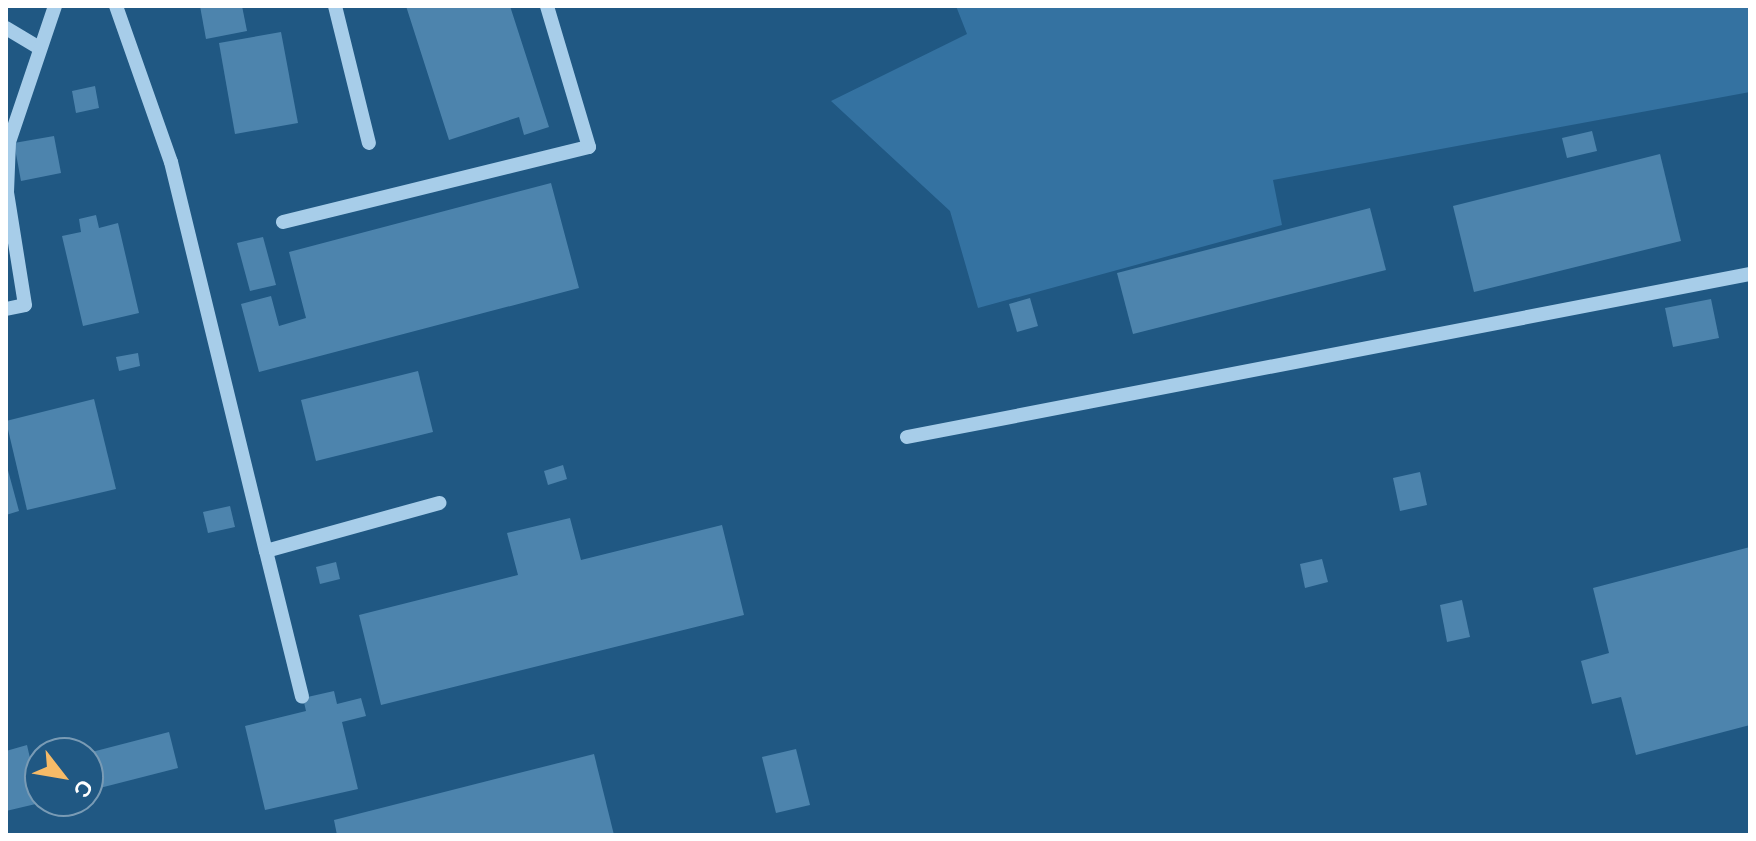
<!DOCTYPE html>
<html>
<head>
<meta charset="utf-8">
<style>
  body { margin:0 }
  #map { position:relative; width:1756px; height:841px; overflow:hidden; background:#205883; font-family:Arial,sans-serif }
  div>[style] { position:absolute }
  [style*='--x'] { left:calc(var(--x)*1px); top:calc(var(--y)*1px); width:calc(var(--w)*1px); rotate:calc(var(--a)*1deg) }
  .green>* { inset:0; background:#3472a1 }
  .building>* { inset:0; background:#4d84ad }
  .minor>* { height:14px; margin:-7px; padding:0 7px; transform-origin:7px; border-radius:7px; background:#a7cde9 }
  span { translate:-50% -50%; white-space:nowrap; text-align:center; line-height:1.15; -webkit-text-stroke:7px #205883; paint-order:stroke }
  .frame { position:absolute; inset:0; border:8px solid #fff; pointer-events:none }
  .north { position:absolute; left:24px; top:737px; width:80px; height:80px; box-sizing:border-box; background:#205883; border:2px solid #799bb5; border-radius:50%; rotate:121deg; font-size:22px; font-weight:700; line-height:32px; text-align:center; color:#fff }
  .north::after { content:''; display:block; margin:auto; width:28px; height:36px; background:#f6bb68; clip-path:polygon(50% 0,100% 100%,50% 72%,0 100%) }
</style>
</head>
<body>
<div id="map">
  <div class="green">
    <i style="clip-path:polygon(956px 6px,1750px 6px,1750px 92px,1273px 180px,1282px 225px,978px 308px,950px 211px,831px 101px,967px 34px)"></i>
  </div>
  <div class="building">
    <i style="clip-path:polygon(200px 6px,242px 6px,247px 31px,206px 39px)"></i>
    <i style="clip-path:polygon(406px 6px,510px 6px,549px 127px,524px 135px,519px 117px,449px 140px)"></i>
    <i style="clip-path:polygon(281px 32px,298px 123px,235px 134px,219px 43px)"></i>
    <i style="clip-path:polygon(95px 86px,99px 108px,76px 113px,72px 91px)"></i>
    <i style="clip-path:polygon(1592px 131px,1597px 151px,1567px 158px,1562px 138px)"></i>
    <i style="clip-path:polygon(54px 136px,61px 173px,21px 181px,14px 143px)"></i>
    <i style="clip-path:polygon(1660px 154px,1681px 241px,1474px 292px,1453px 206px)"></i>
    <i style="clip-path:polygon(551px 183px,579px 288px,259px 372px,241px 304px,271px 296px,279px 326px,306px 318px,289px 252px)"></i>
    <i style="clip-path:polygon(1370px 208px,1386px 270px,1133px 334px,1117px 273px)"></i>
    <i style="clip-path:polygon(96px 215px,99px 228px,118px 223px,139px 313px,83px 326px,62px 236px,81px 232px,79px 219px)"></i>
    <i style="clip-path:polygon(263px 237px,276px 285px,250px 291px,237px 243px)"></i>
    <i style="clip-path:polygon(1030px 298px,1038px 326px,1017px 332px,1009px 304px)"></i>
    <i style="clip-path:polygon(1711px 299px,1719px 338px,1673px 347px,1665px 308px)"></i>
    <i style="clip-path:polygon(138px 353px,140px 366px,119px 371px,116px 357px)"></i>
    <i style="clip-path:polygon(418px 371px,433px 432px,316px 461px,301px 400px)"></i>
    <i style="clip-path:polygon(94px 399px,116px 489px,27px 510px,6px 421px)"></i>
    <i style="clip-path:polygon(6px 463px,19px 511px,6px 515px)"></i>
    <i style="clip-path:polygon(563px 465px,567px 479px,548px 485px,544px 471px)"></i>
    <i style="clip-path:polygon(1420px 472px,1427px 505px,1400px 511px,1393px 478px)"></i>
    <i style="clip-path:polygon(230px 506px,235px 527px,208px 533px,203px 512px)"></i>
    <i style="clip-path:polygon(570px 518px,581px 560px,722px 525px,744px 615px,381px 705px,359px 615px,518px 575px,507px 533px)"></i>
    <i style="clip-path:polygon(1750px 547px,1750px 725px,1636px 755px,1621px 697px,1592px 704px,1581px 661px,1609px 653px,1593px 588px)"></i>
    <i style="clip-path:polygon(1322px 559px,1328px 582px,1305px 588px,1300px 564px)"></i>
    <i style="clip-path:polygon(336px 562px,340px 579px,320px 584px,316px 567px)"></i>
    <i style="clip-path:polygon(1462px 600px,1470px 637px,1447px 642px,1440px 605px)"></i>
    <i style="clip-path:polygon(334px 691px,337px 704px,361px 698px,366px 716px,342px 722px,358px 789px,265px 810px,245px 726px,306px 711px,303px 698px)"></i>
    <i style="clip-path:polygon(169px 732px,178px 768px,88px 791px,88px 753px)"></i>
    <i style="clip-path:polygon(27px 745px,32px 767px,40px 765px,40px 803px,6px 811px,6px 751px)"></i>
    <i style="clip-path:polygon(796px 749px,810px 805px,776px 813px,762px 757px)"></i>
    <i style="clip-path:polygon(594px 754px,614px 835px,337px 835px,334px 820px)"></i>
  </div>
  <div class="minor">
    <i style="--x:116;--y:6;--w:165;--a:70.6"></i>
    <i style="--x:171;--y:162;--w:400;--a:76.3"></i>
    <i style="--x:266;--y:551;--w:180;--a:-15.5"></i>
    <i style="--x:335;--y:6;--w:141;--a:76.1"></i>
    <i style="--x:6;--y:28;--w:39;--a:31"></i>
    <i style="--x:283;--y:222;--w:315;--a:-13.8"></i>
    <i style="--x:589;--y:147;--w:147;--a:-106.6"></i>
    <i style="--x:6;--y:309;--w:19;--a:-12"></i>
    <i style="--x:25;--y:305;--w:114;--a:-99.1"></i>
    <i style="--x:7;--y:192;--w:50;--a:-87.7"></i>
    <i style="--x:9;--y:142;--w:144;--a:-71.3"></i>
    <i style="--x:907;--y:437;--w:859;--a:-10.94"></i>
    <i style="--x:266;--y:551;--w:150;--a:76.1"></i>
  </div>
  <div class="frame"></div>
  <div class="north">С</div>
</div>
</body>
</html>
